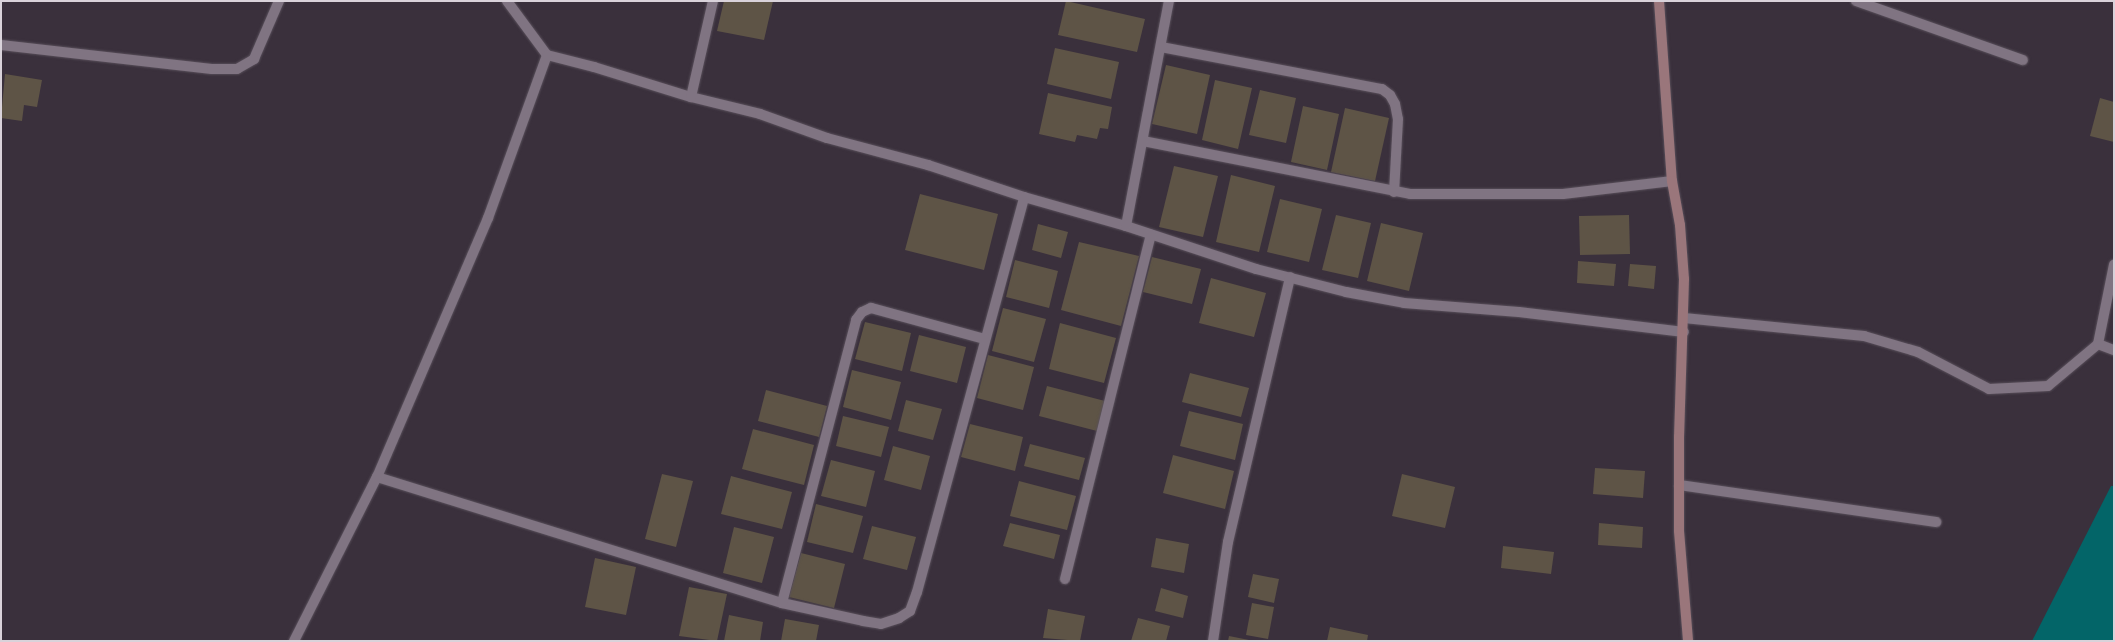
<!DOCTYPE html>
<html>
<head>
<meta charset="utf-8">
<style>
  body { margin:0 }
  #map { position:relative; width:2115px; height:642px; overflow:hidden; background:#3a303c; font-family:Mulish,sans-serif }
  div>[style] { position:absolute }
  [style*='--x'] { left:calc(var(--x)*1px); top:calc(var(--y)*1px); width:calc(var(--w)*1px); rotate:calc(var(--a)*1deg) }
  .water>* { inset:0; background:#036568 }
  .building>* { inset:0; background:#5e5446 }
  .roads { filter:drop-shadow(0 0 1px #584f5a) drop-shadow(0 0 1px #584f5a) }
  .street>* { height:10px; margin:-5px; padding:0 5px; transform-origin:5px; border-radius:5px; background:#807482 }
  .secondary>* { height:10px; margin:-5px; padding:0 5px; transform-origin:5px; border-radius:5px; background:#9a767b }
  span { translate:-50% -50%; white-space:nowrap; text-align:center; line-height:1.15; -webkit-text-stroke:4px #2f2631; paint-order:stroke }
  .frame { position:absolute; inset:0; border:2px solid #d9d2da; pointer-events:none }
</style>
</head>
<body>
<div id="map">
  <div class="water">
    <i style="clip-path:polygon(2111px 486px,2114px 486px,2114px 641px,2032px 641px)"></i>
  </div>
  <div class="building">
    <i style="clip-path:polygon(724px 1px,773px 1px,764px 40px,717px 31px)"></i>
    <i style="clip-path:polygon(1066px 1px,1145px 19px,1137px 52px,1058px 35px)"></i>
    <i style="clip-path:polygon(1055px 48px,1119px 62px,1111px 99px,1047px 84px)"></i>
    <i style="clip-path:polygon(1166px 65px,1210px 75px,1197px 134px,1152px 124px)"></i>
    <i style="clip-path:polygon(5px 74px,42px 80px,37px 107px,24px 105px,22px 121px,1px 118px)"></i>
    <i style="clip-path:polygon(1215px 80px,1252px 88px,1238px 149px,1202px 140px)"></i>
    <i style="clip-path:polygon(1260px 90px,1296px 98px,1286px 143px,1249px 135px)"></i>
    <i style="clip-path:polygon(1048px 93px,1112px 107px,1108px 129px,1100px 128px,1097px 139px,1077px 135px,1075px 142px,1039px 134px)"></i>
    <i style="clip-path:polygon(2100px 98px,2114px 102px,2114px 142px,2090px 136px)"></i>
    <i style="clip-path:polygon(1303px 106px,1339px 114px,1327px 170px,1291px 162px)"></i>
    <i style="clip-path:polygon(1345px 108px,1389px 118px,1375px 181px,1331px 172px)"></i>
    <i style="clip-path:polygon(1174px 166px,1218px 176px,1203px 237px,1159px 227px)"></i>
    <i style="clip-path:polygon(1231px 175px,1275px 186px,1259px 252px,1216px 242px)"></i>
    <i style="clip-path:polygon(920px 194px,998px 214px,984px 270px,905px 250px)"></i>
    <i style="clip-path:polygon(1280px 199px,1322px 209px,1309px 262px,1267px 252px)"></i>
    <i style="clip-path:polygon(1336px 215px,1371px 223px,1358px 278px,1322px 270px)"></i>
    <i style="clip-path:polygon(1629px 215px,1630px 254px,1580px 255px,1579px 216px)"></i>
    <i style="clip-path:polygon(1381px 223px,1423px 233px,1409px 291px,1367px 281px)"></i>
    <i style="clip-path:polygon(1038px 224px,1068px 232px,1061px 258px,1032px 250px)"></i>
    <i style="clip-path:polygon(1079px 242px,1139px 256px,1121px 326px,1061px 310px)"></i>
    <i style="clip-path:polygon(1152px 257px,1201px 269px,1192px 304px,1143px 292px)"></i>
    <i style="clip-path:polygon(1015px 260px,1058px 271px,1049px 308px,1006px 297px)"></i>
    <i style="clip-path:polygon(1578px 261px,1616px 264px,1614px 286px,1577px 283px)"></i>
    <i style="clip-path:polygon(1630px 264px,1656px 266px,1654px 289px,1628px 286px)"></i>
    <i style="clip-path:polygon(1211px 278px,1266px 293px,1254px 337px,1199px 323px)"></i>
    <i style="clip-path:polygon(1003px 308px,1046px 319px,1034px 362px,992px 351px)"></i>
    <i style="clip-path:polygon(865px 322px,911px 333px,902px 371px,855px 359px)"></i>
    <i style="clip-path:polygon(1060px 323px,1116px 338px,1104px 383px,1049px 369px)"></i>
    <i style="clip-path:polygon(919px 335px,966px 347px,957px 383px,910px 371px)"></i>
    <i style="clip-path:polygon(988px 355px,1034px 367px,1023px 410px,977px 398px)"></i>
    <i style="clip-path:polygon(852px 370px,901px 382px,891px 420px,843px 407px)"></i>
    <i style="clip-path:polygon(1190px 373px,1249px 388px,1241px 417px,1182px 402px)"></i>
    <i style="clip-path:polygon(1047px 386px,1105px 401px,1097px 431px,1039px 416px)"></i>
    <i style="clip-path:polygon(766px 390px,827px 406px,819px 437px,758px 421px)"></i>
    <i style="clip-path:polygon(906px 400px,942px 409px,933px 440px,898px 431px)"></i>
    <i style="clip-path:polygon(1189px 411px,1243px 424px,1235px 460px,1180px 446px)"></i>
    <i style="clip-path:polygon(843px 416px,889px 427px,881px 457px,836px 446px)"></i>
    <i style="clip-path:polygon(970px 424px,1023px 437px,1015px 471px,961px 457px)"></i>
    <i style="clip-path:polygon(753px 429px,814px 445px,804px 485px,742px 469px)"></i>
    <i style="clip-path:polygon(1030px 444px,1085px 458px,1079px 480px,1024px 466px)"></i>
    <i style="clip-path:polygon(893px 446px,930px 456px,921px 490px,884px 480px)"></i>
    <i style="clip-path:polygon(1173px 455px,1234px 471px,1225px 509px,1163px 493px)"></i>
    <i style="clip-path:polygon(831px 460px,875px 471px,866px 507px,821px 496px)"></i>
    <i style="clip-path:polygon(1595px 468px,1645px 471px,1643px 498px,1593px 494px)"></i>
    <i style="clip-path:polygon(662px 474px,693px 481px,676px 547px,645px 539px)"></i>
    <i style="clip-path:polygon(1402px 474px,1455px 487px,1445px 528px,1392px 516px)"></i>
    <i style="clip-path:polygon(731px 476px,792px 492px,782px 529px,721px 514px)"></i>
    <i style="clip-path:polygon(1019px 481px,1076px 496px,1067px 530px,1010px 516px)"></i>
    <i style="clip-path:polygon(816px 504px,863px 516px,853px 553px,807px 542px)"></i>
    <i style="clip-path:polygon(1010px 523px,1060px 535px,1054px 559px,1003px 546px)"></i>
    <i style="clip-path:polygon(1599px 523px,1643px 527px,1642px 548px,1598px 545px)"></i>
    <i style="clip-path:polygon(872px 526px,916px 537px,907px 570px,863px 559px)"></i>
    <i style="clip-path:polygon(734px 527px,774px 537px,762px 583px,723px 573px)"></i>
    <i style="clip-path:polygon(1156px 538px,1189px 544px,1184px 573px,1151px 567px)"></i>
    <i style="clip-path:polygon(1503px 546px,1554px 552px,1551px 574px,1501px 568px)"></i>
    <i style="clip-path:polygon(801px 553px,845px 564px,834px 608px,789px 597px)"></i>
    <i style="clip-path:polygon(595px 558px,636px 567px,626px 615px,585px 607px)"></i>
    <i style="clip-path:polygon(1253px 574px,1279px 579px,1274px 603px,1248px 597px)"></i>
    <i style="clip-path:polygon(689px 587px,727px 594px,717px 641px,679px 636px)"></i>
    <i style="clip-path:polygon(1161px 588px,1188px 596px,1183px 618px,1155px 611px)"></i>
    <i style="clip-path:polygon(1252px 603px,1274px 607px,1268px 639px,1246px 635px)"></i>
    <i style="clip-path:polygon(1048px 609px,1085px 616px,1080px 641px,1043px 638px)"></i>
    <i style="clip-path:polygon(729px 615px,763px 622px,760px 641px,724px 641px)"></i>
    <i style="clip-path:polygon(1138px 618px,1170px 626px,1166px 641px,1131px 641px)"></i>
    <i style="clip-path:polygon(785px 619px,819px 625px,816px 641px,781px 641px)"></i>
    <i style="clip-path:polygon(1330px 627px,1368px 635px,1367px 641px,1327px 641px)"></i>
    <i style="clip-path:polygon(1229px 636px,1249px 640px,1249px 641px,1228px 641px)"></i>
  </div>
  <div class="roads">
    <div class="street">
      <i style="--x:507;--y:1;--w:67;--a:53.5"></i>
      <i style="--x:547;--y:55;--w:49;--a:14.3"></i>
      <i style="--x:594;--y:67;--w:102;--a:17.2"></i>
      <i style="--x:691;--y:97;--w:71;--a:13.8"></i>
      <i style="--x:760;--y:114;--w:71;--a:19.7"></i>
      <i style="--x:827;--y:138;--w:105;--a:15"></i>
      <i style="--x:928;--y:165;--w:101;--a:18.4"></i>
      <i style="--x:1024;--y:197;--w:106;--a:15.9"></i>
      <i style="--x:1126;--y:226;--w:137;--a:18.3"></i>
      <i style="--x:1256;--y:269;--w:93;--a:14.3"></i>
      <i style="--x:1346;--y:292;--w:59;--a:10.7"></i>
      <i style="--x:1404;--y:303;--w:115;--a:4.5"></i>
      <i style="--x:1519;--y:312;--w:166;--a:6.9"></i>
      <i style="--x:1856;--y:1;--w:177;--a:19.5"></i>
      <i style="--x:1;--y:45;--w:212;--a:6.5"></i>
      <i style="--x:212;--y:69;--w:25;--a:0"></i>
      <i style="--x:237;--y:69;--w:20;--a:-30"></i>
      <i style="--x:254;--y:59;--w:63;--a:-66.7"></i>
      <i style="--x:1161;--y:47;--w:225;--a:10.8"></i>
      <i style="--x:1382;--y:89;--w:10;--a:37"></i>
      <i style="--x:1390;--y:95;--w:10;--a:61"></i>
      <i style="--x:1395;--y:104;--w:15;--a:79"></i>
      <i style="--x:1398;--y:119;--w:73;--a:93.1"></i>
      <i style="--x:691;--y:97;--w:98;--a:-77.1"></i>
      <i style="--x:1143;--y:141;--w:272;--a:11.2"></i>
      <i style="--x:1410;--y:194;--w:153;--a:0"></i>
      <i style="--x:1563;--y:194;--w:110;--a:-6.8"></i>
      <i style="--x:1126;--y:226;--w:229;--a:-79.2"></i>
      <i style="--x:1684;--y:318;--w:181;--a:5.7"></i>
      <i style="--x:1864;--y:336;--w:56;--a:16.5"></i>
      <i style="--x:1918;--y:352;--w:80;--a:27.5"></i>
      <i style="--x:1989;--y:389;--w:59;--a:-2.9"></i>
      <i style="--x:2048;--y:386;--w:65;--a:-40"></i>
      <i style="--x:2098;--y:344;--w:81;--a:-78.6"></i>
      <i style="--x:2098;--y:344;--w:17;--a:21"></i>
      <i style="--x:377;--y:477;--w:424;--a:17.3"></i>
      <i style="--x:782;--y:603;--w:83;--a:12.5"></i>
      <i style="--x:863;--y:621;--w:18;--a:9"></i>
      <i style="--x:881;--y:624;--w:19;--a:-18"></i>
      <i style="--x:899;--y:618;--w:13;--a:-32"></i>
      <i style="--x:910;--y:611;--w:20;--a:-70"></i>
      <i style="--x:917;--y:592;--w:409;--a:-74.8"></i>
      <i style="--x:1679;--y:485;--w:260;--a:8.2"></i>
      <i style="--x:1065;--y:579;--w:355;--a:-76"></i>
      <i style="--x:782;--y:603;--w:293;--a:-75.3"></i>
      <i style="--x:856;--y:320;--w:10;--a:-53"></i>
      <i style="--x:862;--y:312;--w:10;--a:-24"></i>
      <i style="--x:871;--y:308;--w:117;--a:15.3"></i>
      <i style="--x:294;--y:641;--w:184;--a:-63.2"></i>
      <i style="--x:377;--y:477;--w:282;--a:-66.8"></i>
      <i style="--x:488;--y:218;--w:173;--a:-70.1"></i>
      <i style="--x:1213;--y:641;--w:100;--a:-81.4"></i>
      <i style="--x:1228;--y:542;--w:272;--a:-76.8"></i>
    </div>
    <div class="secondary">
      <i style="--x:1659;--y:1;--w:180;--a:85.9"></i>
      <i style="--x:1672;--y:181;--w:45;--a:79.7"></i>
      <i style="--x:1680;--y:225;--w:54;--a:85.8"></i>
      <i style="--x:1684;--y:279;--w:158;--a:91.8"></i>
      <i style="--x:1679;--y:437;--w:94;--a:90"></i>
      <i style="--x:1679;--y:531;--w:110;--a:85.3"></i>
    </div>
  </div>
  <div class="frame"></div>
</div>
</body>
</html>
